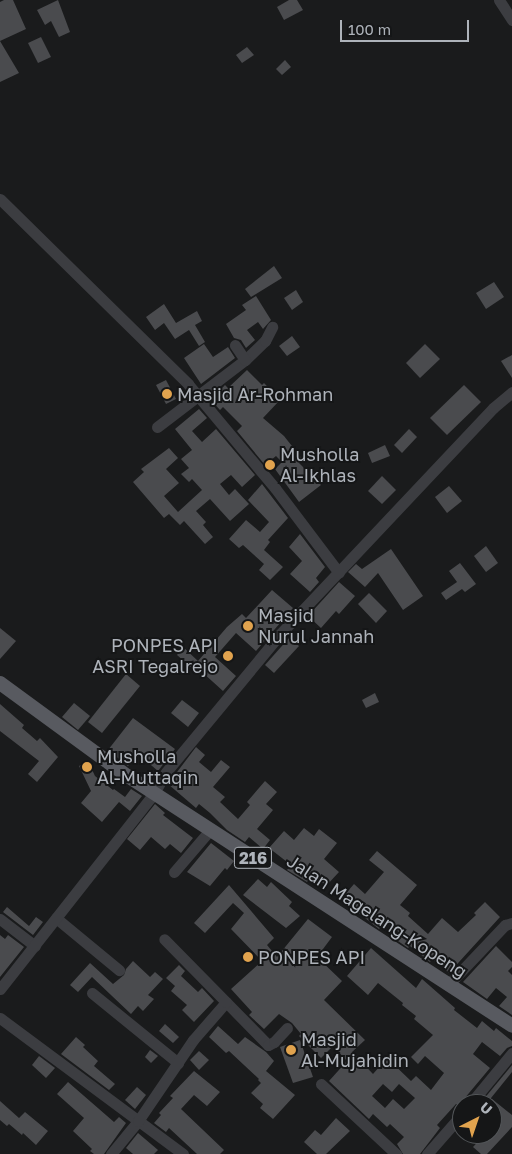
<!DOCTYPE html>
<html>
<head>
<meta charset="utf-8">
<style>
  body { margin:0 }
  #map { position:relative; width:512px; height:1154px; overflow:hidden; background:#1a1b1c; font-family:"Golos Text",sans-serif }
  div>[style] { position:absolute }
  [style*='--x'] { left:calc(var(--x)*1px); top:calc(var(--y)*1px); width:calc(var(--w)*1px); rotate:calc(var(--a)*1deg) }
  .building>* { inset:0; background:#4a4b4e }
  .minor>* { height:11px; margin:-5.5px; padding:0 5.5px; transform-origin:5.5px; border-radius:5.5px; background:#3c3d41 }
  .major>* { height:14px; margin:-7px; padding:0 7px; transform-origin:7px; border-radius:7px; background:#585a60 }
  .dots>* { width:14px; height:14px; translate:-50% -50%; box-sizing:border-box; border:2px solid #151617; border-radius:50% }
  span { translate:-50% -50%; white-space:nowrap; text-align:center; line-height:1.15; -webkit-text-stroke:4px #151617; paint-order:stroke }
  .shield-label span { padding:1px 4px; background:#151617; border:1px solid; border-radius:4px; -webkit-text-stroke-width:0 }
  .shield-label { font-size:16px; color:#aeb3ba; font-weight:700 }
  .poi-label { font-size:18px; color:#aeb3ba }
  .left { translate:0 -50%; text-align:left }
  .right { translate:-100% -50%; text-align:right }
  .street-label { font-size:18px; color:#aeb3ba }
  .north { position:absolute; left:452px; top:1094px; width:50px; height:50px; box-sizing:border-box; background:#151617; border:1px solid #525558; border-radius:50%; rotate:41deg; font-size:14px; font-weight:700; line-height:20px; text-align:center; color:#aeb3ba }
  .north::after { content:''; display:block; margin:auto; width:18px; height:22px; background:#e1a34e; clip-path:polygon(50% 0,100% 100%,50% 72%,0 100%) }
  .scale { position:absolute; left:340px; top:20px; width:129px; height:22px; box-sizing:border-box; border:2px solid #aeb3ba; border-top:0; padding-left:6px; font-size:15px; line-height:18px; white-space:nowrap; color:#aeb3ba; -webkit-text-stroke:4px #151617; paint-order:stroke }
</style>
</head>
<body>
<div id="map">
  <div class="building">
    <i style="clip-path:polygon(4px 0,13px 0,26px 29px,0 41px,19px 73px,0 82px,0 2px)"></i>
    <i style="clip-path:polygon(58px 0,70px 32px,59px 37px,51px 21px,45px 25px,37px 10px)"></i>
    <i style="clip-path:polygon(289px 0,297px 0,303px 10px,284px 20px,277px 7px)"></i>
    <i style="clip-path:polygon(41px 37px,51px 57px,38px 63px,28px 43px)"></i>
    <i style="clip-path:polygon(247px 47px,254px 55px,242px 63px,236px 55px)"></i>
    <i style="clip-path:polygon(285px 60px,291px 67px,282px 75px,276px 69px)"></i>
    <i style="clip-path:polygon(274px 266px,282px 278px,251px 297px,245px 289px)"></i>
    <i style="clip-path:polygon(494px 282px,504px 297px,486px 309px,476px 293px)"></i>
    <i style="clip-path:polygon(296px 290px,303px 302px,292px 310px,284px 298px)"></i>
    <i style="clip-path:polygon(256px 296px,271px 320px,263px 329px,258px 322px,247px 330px,255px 340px,246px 348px,241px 340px,234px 338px,226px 324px,246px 310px,242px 305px)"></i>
    <i style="clip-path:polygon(164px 304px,176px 323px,197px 311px,202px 321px,195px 325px,205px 342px,199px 346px,189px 330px,175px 339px,164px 323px,155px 330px,146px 317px)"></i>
    <i style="clip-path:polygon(292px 336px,300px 347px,287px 356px,279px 346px)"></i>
    <i style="clip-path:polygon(204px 344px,213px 357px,228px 347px,235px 358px,201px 384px,184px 358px)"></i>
    <i style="clip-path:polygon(425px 344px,440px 359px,420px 378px,406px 363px)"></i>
    <i style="clip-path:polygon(512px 355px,512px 378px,501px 361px)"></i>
    <i style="clip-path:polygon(247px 370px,262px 385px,264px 383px,280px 400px,263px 418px,284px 436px,303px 460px,299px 463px,321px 485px,299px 502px,275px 469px,282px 462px,276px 456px,265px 465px,237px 431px,242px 426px,223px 407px,220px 410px,211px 400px,225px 385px,228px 388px)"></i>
    <i style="clip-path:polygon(166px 380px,176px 399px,166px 404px,156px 385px)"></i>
    <i style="clip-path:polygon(464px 385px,481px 402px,447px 435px,430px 418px)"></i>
    <i style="clip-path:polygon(199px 409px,207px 418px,192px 431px,202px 442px,216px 429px,255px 475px,242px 487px,231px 475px,220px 484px,229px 495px,235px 489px,249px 504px,230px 521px,210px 499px,196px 511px,206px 522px,203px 525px,213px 537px,205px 544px,184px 521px,180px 525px,169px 514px,164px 518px,133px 482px,144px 472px,141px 469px,169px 448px,178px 458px,166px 469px,179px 483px,164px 496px,178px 512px,202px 490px,192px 479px,189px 482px,181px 474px,189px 468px,181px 459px,192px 450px,175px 429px)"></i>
    <i style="clip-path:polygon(409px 429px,417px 437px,402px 453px,394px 445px)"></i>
    <i style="clip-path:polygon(385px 445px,390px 456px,372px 463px,368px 453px)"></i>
    <i style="clip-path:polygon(382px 476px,396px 490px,382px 504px,368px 491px)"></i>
    <i style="clip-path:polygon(262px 484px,288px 518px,268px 540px,270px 542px,264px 550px,283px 567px,270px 580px,259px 570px,264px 564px,243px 545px,239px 548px,229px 539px,246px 520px,260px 532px,269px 522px,248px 500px)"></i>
    <i style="clip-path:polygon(449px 486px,462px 501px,447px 513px,435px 497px)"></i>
    <i style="clip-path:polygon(300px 534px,325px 567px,316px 578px,319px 582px,310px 592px,290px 574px,302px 561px,289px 547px)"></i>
    <i style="clip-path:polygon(486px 546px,498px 563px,486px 572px,474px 556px)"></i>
    <i style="clip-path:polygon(391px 549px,423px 596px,403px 610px,378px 573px,365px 587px,348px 572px,356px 564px,362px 569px)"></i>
    <i style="clip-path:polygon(460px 563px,476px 584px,465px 592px,462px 589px,446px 600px,441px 593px,457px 582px,449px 571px)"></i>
    <i style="clip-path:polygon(339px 582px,355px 596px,339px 614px,336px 611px,321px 628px,308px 616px)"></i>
    <i style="clip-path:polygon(272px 590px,293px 608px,256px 651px,236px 633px,215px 657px,236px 676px,223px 691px,202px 672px,200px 675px,177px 655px,183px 647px,198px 661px,227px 627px,242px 614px,246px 618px)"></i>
    <i style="clip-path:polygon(369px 593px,387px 611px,376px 623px,358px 604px)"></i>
    <i style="clip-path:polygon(0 628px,16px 641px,0 659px)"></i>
    <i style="clip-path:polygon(289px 638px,299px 646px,274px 673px,265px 665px)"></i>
    <i style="clip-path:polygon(126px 674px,140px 686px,102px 733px,88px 722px)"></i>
    <i style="clip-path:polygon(375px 693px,379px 702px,366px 708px,362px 700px)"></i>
    <i style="clip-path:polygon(182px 700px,199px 713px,188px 727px,171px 713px)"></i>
    <i style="clip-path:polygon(74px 703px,90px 716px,78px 730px,62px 717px)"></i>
    <i style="clip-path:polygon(0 704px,24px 725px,22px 728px,37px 741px,40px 738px,58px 757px,37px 782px,28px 774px,39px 761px,0 731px)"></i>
    <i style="clip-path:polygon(133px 718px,175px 749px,158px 771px,138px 754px,128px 766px,108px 750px)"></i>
    <i style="clip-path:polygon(196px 747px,205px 755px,199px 762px,211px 772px,221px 760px,230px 767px,213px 787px,225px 797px,220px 802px,238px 819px,250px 805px,247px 802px,265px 781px,277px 792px,266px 804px,273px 810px,257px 829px,270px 840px,263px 849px,249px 837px,245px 842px,227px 830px,210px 813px,199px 804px,196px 808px,168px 784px)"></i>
    <i style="clip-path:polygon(88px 761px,95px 776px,113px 790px,114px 789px,125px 797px,131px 789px,142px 796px,130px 811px,119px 802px,102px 822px,81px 803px,91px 791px,79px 766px)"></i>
    <i style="clip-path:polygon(155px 804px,165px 813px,163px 815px,193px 838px,181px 853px,170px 844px,165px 849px,151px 837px,140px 850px,127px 839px)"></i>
    <i style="clip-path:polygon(304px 828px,314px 836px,319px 829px,337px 843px,324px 859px,339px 872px,326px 886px,313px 874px,307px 882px,287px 870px,291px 865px,269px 848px,284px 831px,294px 840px)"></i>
    <i style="clip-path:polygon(211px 843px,234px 861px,227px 870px,225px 868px,210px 886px,187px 872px)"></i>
    <i style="clip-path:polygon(377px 851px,417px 885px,400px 905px,410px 913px,408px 916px,428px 934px,442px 918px,458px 932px,476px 915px,474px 913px,485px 902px,500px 917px,449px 973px,432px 959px,430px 962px,410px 946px,408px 948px,398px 941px,402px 935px,386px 921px,379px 929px,341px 899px,354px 884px,365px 894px,384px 872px,369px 860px)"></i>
    <i style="clip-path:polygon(258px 879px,267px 887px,271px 882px,292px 902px,289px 906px,300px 916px,286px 928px,243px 895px)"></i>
    <i style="clip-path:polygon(evenodd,229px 885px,274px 938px,267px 945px,277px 957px,308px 919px,332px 937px,317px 957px,342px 981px,324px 1000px,365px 1040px,352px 1052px,373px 1074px,387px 1058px,411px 1081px,416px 1076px,431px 1090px,444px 1073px,425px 1056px,418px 1064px,411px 1057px,433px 1035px,414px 1019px,416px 1016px,402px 1005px,403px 1003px,378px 983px,368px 995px,347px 976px,371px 948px,416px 988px,422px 979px,455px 1008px,454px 1010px,477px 1028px,482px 1021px,494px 1031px,496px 1028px,512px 1041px,512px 1046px,507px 1048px,500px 1056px,482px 1042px,473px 1054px,490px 1068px,464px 1099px,462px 1107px,456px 1104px,437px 1125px,440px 1128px,420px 1154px,403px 1154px,397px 1144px,404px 1137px,390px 1124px,387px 1127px,373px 1114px,369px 1119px,329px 1081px,347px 1061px,333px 1046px,321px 1058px,299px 1036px,301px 1034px,292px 1023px,279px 1014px,264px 1029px,249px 1015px,252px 1012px,231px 989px,262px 961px,231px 929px,244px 913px,233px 903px,205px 933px,194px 923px,229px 885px,383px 1084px,392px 1092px,399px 1084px,415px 1098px,404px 1109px,393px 1099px,385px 1108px,372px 1096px,383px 1084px)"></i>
    <i style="clip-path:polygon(7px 907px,29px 926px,36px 917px,43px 922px,33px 935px,3px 912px)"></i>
    <i style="clip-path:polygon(0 935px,5px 939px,8px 935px,24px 947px,0 977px)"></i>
    <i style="clip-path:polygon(496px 946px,512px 962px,512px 967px,508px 971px,512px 975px,512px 1015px,499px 1006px,507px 997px,496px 988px,487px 999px,463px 982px)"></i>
    <i style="clip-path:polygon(133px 961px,150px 977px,155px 972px,163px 979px,148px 995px,154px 999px,143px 1011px,138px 1006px,131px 1014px,92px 977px,78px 992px,70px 985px,90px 963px,113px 984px,124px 975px,126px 969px)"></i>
    <i style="clip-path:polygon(179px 965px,185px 971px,181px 976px,198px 992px,202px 988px,214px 1001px,194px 1022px,182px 1010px,187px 1005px,171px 991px,175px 986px,166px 978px)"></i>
    <i style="clip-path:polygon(165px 1024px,179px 1037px,173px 1043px,159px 1031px)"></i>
    <i style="clip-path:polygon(218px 1026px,238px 1044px,245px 1037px,266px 1052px,274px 1061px,266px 1071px,295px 1095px,273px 1119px,260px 1108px,263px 1104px,251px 1093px,261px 1083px,258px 1080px,259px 1079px,229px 1051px,226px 1053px,209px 1037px)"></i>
    <i style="clip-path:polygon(76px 1037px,85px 1045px,83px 1047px,98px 1061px,94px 1066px,115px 1084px,109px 1090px,61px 1054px)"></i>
    <i style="clip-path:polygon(300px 1040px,313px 1077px,293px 1083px,280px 1047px)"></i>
    <i style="clip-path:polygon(150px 1050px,158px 1056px,151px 1063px,145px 1057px)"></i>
    <i style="clip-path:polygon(199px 1051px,209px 1060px,199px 1070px,190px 1060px)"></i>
    <i style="clip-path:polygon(39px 1056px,55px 1068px,46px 1078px,32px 1065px)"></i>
    <i style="clip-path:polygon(512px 1065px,512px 1072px,487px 1103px,483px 1100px)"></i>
    <i style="clip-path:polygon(194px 1071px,220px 1092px,207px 1106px,194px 1095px,181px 1109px,224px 1150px,220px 1154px,197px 1154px,169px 1128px,166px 1132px,154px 1123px,161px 1115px,159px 1113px,173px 1098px,170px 1096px)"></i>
    <i style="clip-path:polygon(68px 1082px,114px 1122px,119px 1117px,126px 1123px,104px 1154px,94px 1154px,90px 1151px,92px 1149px,73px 1131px,84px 1118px,57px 1094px)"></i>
    <i style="clip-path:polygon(137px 1087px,146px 1095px,135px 1109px,125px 1100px)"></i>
    <i style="clip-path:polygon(492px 1099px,512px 1115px,512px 1127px,487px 1154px,481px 1154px,473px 1147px,485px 1134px,492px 1134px)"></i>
    <i style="clip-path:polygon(0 1101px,19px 1118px,25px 1112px,48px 1131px,36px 1145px,23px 1133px,22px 1135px,9px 1124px,7px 1126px,0 1120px)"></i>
    <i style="clip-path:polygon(336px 1118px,350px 1131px,326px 1154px,317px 1154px,304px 1142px,315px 1130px,321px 1135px)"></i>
    <i style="clip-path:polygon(138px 1133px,158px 1150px,154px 1154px,133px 1154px,126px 1148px)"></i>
  </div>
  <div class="minor">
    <i style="--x:499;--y:0;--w:24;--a:57"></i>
    <i style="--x:0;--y:199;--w:264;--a:44.5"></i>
    <i style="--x:188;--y:384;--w:136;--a:50.1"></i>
    <i style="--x:275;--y:488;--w:106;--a:53"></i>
    <i style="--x:245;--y:360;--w:28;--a:-44"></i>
    <i style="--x:265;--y:341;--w:16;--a:-63"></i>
    <i style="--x:157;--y:427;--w:111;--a:-37.3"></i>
    <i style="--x:245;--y:360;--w:18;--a:-124"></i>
    <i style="--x:174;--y:872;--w:55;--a:-49.4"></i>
    <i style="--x:56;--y:918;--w:82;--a:39.5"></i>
    <i style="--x:0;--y:919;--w:44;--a:37.6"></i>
    <i style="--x:448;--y:985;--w:83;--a:-46.5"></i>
    <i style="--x:505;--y:925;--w:7;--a:-16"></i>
    <i style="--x:0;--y:989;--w:249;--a:-51.8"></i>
    <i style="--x:154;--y:793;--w:24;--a:-60"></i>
    <i style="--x:166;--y:772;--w:179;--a:-50.4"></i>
    <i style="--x:280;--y:634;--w:311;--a:-46.7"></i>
    <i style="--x:493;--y:408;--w:25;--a:-40"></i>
    <i style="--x:92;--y:993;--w:111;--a:39.1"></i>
    <i style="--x:226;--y:1002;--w:60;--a:45.7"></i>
    <i style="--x:268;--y:1045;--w:7;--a:-27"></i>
    <i style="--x:274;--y:1042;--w:19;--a:-47"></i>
    <i style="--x:0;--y:1018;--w:228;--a:36.6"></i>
    <i style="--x:321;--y:1084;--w:103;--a:43"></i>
    <i style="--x:470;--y:1104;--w:66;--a:-50.5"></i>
    <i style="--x:111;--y:1154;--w:43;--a:-50.7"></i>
    <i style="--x:138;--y:1121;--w:98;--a:-55.8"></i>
    <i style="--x:193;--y:1040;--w:50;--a:-49"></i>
    <i style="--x:226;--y:1002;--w:88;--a:-134.5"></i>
    <i style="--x:427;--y:1154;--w:53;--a:-48.8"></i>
  </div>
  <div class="major">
    <i style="--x:0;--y:683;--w:152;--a:36.2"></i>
    <i style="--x:123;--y:773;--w:464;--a:33"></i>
  </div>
  <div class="dots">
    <i style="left:167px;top:394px;background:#e1a34e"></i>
    <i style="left:270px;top:465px;background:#e1a34e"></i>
    <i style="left:248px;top:626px;background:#e1a34e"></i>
    <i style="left:228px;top:656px;background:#e1a34e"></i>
    <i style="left:87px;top:767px;background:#e1a34e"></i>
    <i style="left:248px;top:957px;background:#e1a34e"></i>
    <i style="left:291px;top:1050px;background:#e1a34e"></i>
  </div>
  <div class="shield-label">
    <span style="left:253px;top:858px">216</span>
  </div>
  <div class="poi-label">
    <span class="left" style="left:177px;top:394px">Masjid Ar-Rohman</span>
    <span class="left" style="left:280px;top:465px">Musholla<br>Al-Ikhlas</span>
    <span class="left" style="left:258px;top:626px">Masjid<br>Nurul Jannah</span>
    <span class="right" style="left:218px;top:656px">PONPES API<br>ASRI Tegalrejo</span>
    <span class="left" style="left:97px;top:767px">Musholla<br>Al-Muttaqin</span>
    <span class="left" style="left:258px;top:957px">PONPES API</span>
    <span class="left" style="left:301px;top:1050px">Masjid<br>Al-Mujahidin</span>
  </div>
  <div class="street-label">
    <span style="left:377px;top:916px;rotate:33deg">Jalan Magelang-Kopeng</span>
  </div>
  <div class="north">U</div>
  <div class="scale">100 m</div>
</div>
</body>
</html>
